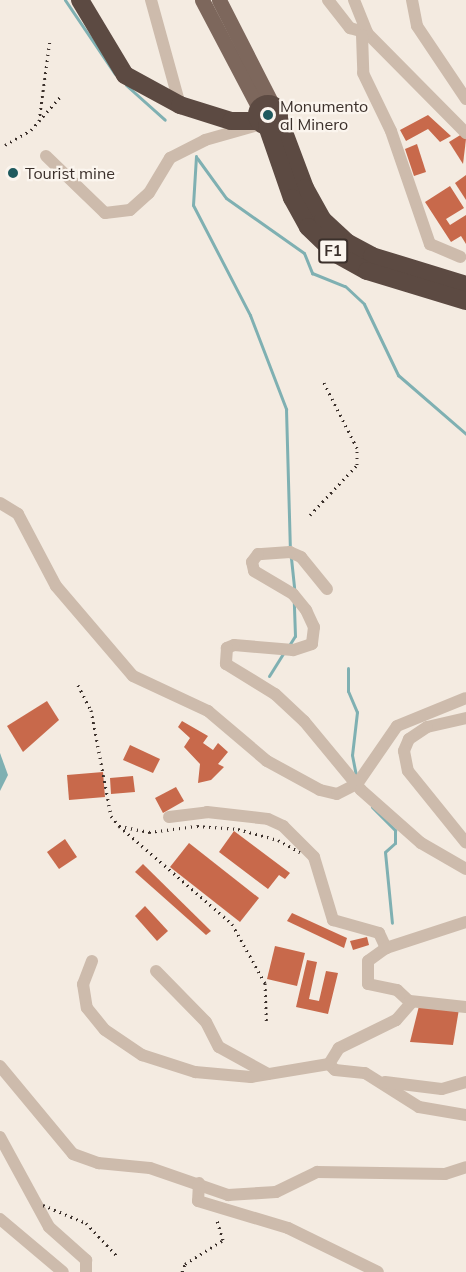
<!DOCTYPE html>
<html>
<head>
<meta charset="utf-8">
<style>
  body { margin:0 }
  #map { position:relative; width:466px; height:1272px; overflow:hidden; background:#f4ebe1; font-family:Mulish,sans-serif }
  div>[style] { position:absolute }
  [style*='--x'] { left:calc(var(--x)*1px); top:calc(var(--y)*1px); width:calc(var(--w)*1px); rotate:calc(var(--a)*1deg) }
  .water>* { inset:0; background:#7fb0b2 }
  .stream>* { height:3px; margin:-1.5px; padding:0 1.5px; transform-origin:1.5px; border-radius:1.5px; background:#7fb0b2 }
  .building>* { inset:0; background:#c8694b }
  .minor>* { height:12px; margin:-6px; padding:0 6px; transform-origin:6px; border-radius:6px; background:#cdbbac }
  .major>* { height:15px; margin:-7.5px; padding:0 7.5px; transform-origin:7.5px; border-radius:7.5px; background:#7d675c }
  .highway>* { height:18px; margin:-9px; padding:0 9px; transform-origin:9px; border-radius:9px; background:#5c4a42 }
  .highway>.ring { margin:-9px; padding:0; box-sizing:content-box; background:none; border:18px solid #5c4a42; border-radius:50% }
  .rail>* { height:3px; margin-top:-1.5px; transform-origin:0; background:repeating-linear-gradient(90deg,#3b302b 0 1.5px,transparent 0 6px) }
  .dots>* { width:16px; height:16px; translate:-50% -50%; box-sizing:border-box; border:3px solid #fbf5ee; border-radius:50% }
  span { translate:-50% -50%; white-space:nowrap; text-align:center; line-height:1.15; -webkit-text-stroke:4.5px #fbf5ee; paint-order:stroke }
  .shield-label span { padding:2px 4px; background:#fbf5ee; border:2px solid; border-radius:4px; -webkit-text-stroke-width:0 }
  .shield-label { font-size:15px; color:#3b302b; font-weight:700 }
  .poi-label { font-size:16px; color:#3b302b }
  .left { translate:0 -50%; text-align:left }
</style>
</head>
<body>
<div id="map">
  <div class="water">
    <i style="clip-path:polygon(0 753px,8px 775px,0 791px)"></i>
  </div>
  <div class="stream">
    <i style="--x:65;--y:0;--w:89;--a:56"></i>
    <i style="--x:126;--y:85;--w:52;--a:41.9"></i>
    <i style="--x:196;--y:156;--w:49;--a:93.5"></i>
    <i style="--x:193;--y:205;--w:124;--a:62.6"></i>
    <i style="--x:250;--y:315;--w:101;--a:69"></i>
    <i style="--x:286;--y:409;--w:139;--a:88.4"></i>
    <i style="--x:197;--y:158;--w:49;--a:54.1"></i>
    <i style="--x:226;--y:198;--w:95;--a:35.2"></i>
    <i style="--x:304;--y:253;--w:22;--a:68"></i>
    <i style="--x:312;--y:273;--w:35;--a:22"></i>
    <i style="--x:345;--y:286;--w:26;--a:43"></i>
    <i style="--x:364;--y:304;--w:79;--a:64.4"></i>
    <i style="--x:398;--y:375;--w:90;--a:40.9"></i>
    <i style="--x:291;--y:558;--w:31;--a:84"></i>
    <i style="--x:288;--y:647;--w:13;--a:-58"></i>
    <i style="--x:295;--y:636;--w:34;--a:-92"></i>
    <i style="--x:348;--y:668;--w:23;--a:90"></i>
    <i style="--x:348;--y:691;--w:23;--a:67"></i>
    <i style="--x:357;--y:712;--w:43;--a:96.6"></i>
    <i style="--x:352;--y:755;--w:20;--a:79"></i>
    <i style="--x:269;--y:676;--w:28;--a:-58"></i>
    <i style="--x:372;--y:807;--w:33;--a:45"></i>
    <i style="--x:395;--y:830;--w:13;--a:90"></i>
    <i style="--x:395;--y:843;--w:13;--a:138"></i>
    <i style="--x:385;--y:852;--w:71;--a:84.4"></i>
  </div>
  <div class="building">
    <i style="clip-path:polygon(428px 115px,451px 136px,440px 142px,428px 129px,406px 141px,400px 130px)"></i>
    <i style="clip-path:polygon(462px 134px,466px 139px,463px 164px,449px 142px)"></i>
    <i style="clip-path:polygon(417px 144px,426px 172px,414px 176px,405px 149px)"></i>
    <i style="clip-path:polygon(466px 175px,466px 200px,455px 183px)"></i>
    <i style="clip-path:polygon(450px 186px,464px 208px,446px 219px,450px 225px,466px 215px,466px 244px,461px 236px,451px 242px,425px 202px)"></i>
    <i style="clip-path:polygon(47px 701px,59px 720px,23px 752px,7px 726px)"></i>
    <i style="clip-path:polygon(182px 721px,208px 736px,203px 743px,213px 750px,218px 743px,228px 752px,218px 764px,224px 767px,211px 780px,198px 783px,200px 764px,184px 747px,190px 738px,178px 727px)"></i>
    <i style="clip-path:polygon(130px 745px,160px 759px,153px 773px,123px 760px)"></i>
    <i style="clip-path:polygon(103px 772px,105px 797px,69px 800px,67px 775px)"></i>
    <i style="clip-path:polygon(133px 776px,135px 792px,111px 794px,110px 778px)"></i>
    <i style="clip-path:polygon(176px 787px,184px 801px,163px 813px,155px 798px)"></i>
    <i style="clip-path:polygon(234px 831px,290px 873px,285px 879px,279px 875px,268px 889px,219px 852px)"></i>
    <i style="clip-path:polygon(65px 839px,77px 857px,59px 869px,47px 852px)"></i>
    <i style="clip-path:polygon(189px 843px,259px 898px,240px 922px,170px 867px)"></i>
    <i style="clip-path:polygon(143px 864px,211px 931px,206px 935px,135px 872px)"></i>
    <i style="clip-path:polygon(145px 906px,168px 931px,157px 941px,135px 916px)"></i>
    <i style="clip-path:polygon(292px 913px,347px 938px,344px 948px,287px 921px)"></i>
    <i style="clip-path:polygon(367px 937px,369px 945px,353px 950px,350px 941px)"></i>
    <i style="clip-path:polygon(275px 946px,305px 953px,297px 986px,267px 979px)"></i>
    <i style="clip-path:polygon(307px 960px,317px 962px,309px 999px,319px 1001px,326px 971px,338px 973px,328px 1014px,296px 1007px)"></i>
    <i style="clip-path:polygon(420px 1002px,459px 1009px,453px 1045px,410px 1042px)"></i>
  </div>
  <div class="minor">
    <i style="--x:151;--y:0;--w:109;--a:74.6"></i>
    <i style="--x:328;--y:0;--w:36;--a:52"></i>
    <i style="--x:350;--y:28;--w:18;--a:16"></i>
    <i style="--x:367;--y:33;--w:141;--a:45.3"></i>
    <i style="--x:354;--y:0;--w:35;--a:68"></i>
    <i style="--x:412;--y:0;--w:26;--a:79"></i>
    <i style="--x:417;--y:26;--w:88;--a:56.1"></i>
    <i style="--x:362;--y:35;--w:38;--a:88"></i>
    <i style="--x:363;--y:73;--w:64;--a:64.2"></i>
    <i style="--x:391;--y:131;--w:120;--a:71"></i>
    <i style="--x:430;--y:244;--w:33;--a:23"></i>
    <i style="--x:46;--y:156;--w:82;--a:44"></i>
    <i style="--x:105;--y:213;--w:25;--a:-7"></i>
    <i style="--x:130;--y:210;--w:25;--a:-42"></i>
    <i style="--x:149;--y:193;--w:41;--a:-59"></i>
    <i style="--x:170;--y:158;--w:39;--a:-27"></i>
    <i style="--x:205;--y:140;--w:55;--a:-15.8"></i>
    <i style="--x:0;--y:503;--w:21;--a:31"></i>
    <i style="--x:18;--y:514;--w:81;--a:62.2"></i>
    <i style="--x:56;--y:586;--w:118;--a:49.5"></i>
    <i style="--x:133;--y:676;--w:83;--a:25"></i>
    <i style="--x:208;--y:711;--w:77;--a:40.3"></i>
    <i style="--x:267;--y:761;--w:60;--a:28.7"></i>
    <i style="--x:320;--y:790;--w:17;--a:13"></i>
    <i style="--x:337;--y:794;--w:22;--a:-27"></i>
    <i style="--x:357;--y:784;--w:70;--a:-55.4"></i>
    <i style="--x:397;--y:726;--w:74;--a:-22.1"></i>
    <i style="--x:327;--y:589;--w:41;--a:-129.1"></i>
    <i style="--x:301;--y:557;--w:12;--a:-156"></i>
    <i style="--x:290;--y:552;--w:32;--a:176"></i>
    <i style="--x:258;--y:554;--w:10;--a:127"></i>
    <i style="--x:252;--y:562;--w:9;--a:77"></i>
    <i style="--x:254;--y:571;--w:45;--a:30.5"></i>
    <i style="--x:293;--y:594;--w:21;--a:51"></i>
    <i style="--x:306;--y:610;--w:19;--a:65"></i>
    <i style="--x:314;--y:627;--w:17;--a:97"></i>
    <i style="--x:312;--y:644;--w:20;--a:162"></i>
    <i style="--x:293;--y:650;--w:59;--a:-175.2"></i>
    <i style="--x:234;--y:645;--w:8;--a:157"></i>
    <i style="--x:227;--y:648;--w:16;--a:94"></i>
    <i style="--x:226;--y:664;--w:57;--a:31.5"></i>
    <i style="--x:275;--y:694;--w:40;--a:43"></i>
    <i style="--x:304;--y:721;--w:89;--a:50.4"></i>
    <i style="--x:361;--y:790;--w:80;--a:41.5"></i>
    <i style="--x:421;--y:843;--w:52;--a:30"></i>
    <i style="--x:466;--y:718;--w:40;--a:167"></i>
    <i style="--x:427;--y:727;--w:22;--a:146"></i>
    <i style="--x:409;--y:739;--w:13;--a:113"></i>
    <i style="--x:404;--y:751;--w:20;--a:79"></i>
    <i style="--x:408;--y:771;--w:92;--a:51.1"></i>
    <i style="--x:169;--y:817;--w:38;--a:-7"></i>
    <i style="--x:207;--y:812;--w:61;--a:6.5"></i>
    <i style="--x:268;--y:819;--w:17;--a:25"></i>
    <i style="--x:283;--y:826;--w:44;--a:45"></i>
    <i style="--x:314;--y:857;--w:66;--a:73.2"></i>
    <i style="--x:333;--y:920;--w:48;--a:15.8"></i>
    <i style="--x:379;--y:933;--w:17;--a:65"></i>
    <i style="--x:466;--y:922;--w:84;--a:162"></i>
    <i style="--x:386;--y:948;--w:22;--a:144"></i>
    <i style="--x:368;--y:961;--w:23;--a:90"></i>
    <i style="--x:368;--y:984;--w:30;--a:12"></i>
    <i style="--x:397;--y:990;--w:19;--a:43"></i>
    <i style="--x:411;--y:1003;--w:23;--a:131"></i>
    <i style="--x:396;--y:1020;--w:64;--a:153.8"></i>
    <i style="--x:339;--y:1048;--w:19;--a:122"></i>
    <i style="--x:329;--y:1064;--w:8;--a:45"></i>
    <i style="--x:335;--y:1070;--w:30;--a:6"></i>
    <i style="--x:365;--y:1073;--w:64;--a:32.2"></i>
    <i style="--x:419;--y:1107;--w:48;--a:9.7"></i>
    <i style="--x:92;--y:961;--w:25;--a:111"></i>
    <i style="--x:83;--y:984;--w:24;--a:81"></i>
    <i style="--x:87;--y:1008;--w:28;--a:51"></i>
    <i style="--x:105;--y:1030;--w:45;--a:34"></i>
    <i style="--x:142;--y:1055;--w:56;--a:17.8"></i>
    <i style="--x:195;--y:1072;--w:56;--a:5.1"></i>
    <i style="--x:251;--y:1077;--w:79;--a:-9.5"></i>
    <i style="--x:156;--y:971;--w:71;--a:45.6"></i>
    <i style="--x:206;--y:1022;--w:28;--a:63"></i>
    <i style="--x:219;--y:1047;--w:56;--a:28.9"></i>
    <i style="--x:410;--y:1001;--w:56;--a:6.1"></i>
    <i style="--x:0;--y:1066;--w:114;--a:50.3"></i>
    <i style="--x:73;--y:1154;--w:27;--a:20"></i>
    <i style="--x:98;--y:1163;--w:52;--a:5.5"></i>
    <i style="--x:150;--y:1168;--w:83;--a:19.1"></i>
    <i style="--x:228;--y:1195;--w:48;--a:-3.6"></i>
    <i style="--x:276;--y:1192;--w:46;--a:-26"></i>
    <i style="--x:317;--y:1172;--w:128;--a:0.9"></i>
    <i style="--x:445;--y:1174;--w:22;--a:-18"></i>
    <i style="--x:385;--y:1082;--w:57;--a:7"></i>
    <i style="--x:442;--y:1089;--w:25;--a:-16"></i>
    <i style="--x:0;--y:1137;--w:102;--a:61.4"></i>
    <i style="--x:49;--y:1227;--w:50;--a:41.7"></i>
    <i style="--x:86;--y:1260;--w:12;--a:90"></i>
    <i style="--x:199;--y:1183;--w:18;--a:93"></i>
    <i style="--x:198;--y:1201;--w:94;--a:16.7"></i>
    <i style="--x:288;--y:1228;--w:100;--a:26.1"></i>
    <i style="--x:0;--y:1219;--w:82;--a:40.1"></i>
  </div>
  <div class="major">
    <i style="--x:202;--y:0;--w:122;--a:62.2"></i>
    <i style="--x:219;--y:0;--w:117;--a:63"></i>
  </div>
  <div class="highway">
    <i style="--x:80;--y:0;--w:87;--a:59"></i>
    <i style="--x:125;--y:75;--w:63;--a:28.6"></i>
    <i style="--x:180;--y:105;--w:53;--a:17.4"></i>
    <i style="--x:231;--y:121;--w:27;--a:0"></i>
    <i class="ring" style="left:257px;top:104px;width:4px;height:4px"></i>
    <i style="--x:279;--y:119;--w:74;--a:69.4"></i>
    <i style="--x:305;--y:188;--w:37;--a:61"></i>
    <i style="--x:323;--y:220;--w:34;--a:43"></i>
    <i style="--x:348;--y:243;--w:27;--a:28"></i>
    <i style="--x:372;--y:256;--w:98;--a:17.1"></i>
    <i style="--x:267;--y:126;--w:76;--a:70.9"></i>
    <i style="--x:292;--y:198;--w:33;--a:61"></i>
    <i style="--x:308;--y:227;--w:39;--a:44"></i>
    <i style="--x:336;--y:254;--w:35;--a:29"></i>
    <i style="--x:367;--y:271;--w:103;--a:16.9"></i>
  </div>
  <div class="rail">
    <i style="--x:39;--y:121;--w:82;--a:-82.3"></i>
    <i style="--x:5;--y:145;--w:30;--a:-30"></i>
    <i style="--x:31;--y:130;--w:44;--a:-48.7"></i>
    <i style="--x:310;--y:515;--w:69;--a:-46.8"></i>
    <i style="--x:357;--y:465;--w:17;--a:-90"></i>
    <i style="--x:357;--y:448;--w:75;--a:-116.9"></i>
    <i style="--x:78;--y:685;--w:28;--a:63"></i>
    <i style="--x:91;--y:710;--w:108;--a:79.3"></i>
    <i style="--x:111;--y:816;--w:13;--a:51"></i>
    <i style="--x:119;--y:826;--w:31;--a:11"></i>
    <i style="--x:149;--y:832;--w:48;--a:-7.1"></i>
    <i style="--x:197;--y:826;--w:41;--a:4.2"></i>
    <i style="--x:238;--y:829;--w:41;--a:15.4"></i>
    <i style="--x:278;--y:840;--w:25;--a:29"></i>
    <i style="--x:119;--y:826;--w:150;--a:40.9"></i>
    <i style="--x:232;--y:924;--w:68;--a:60.8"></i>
    <i style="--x:265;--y:983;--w:38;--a:88"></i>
    <i style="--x:43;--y:1205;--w:47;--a:22.7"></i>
    <i style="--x:86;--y:1223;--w:45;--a:46.8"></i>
    <i style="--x:182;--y:1272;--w:9;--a:-69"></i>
    <i style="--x:185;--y:1264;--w:45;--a:-32.3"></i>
    <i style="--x:223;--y:1240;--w:21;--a:-107"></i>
  </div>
  <div class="dots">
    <i style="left:268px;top:115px;background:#1f5a5e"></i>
    <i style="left:13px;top:173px;background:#1f5a5e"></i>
  </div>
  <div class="shield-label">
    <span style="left:333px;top:251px">F1</span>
  </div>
  <div class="poi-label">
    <span class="left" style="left:280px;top:115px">Monumento<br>al Minero</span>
    <span class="left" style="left:25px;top:173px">Tourist mine</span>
  </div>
</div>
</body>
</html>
